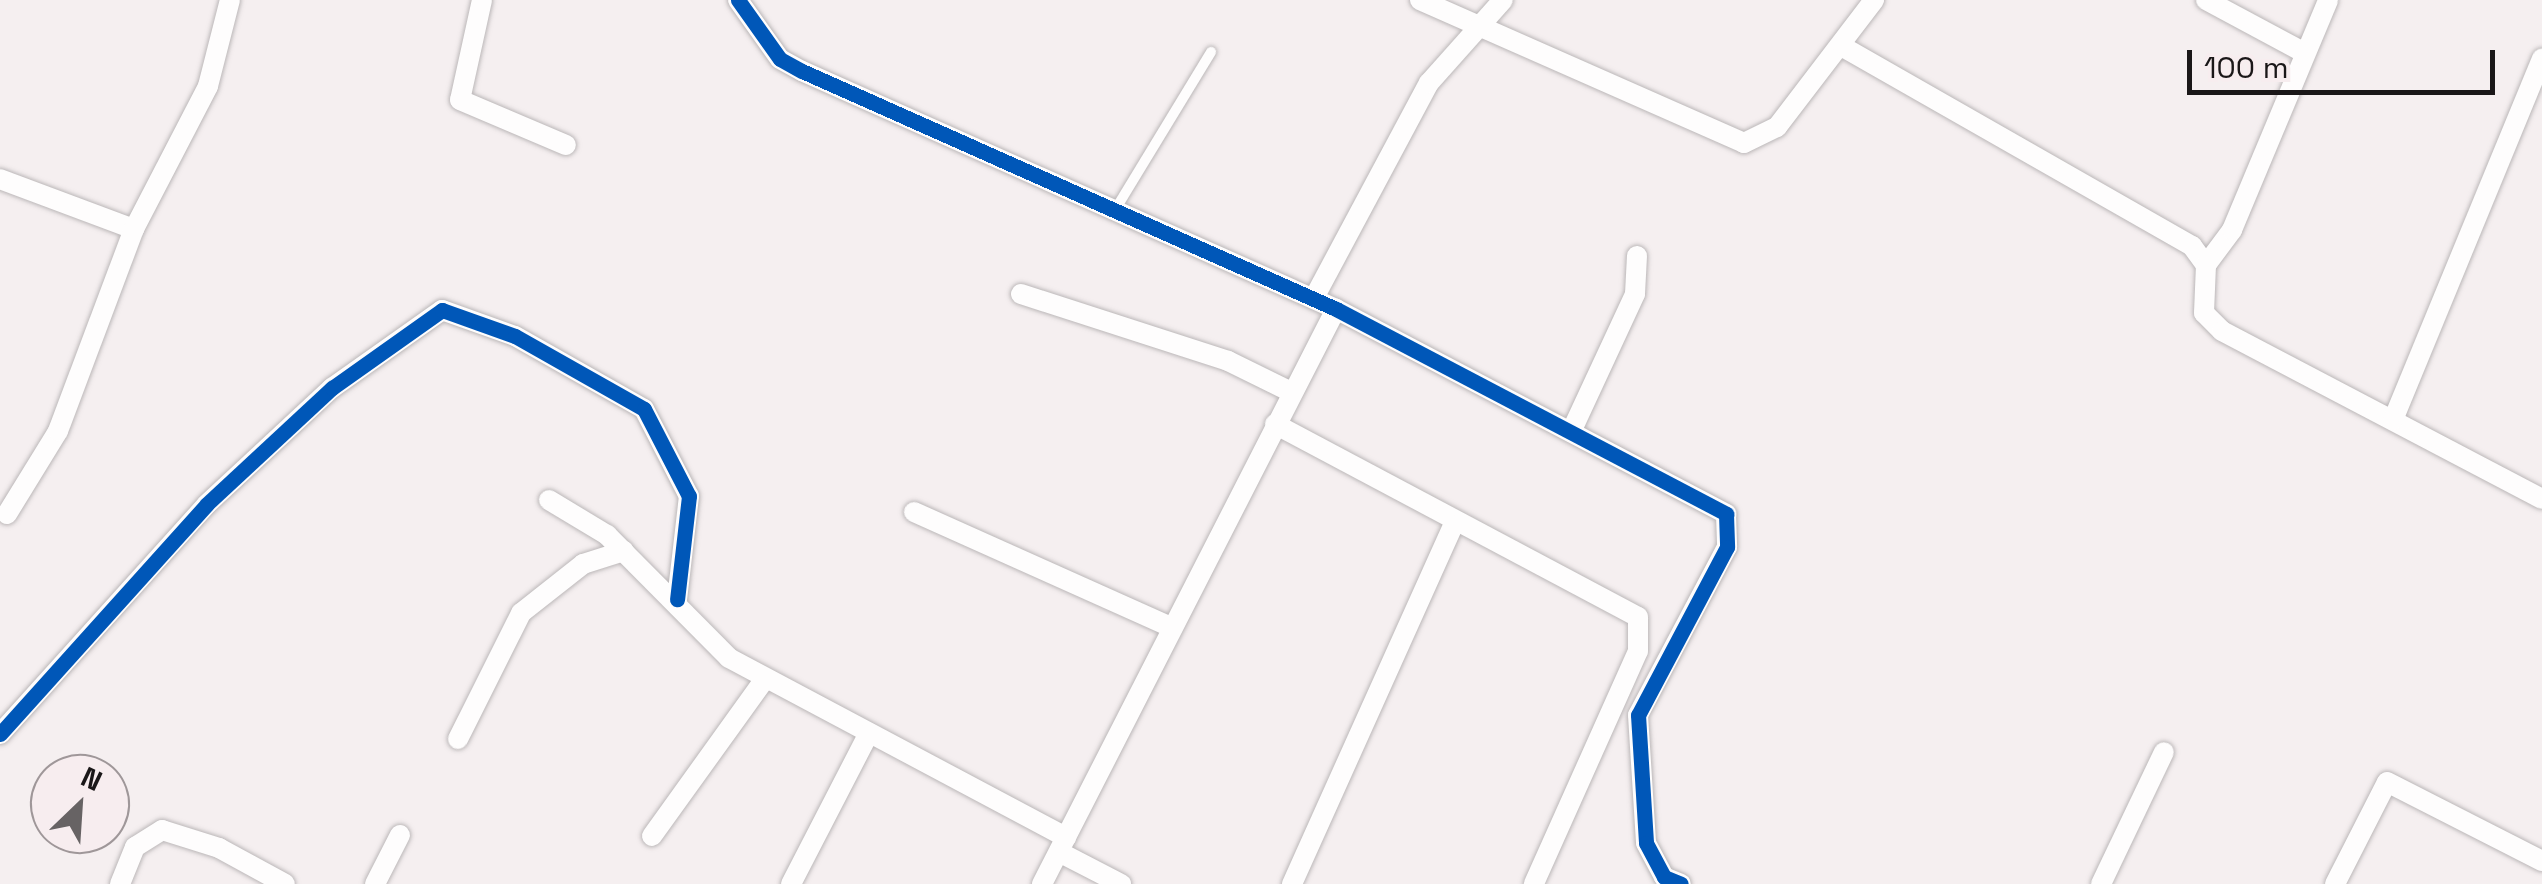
<!DOCTYPE html>
<html>
<head>
<meta charset="utf-8">
<style>
  body { margin:0 }
  #map { position:relative; width:2542px; height:884px; overflow:hidden; background:#f5eff0; font-family:"Space Grotesk",sans-serif }
  div>[style] { position:absolute }
  [style*='--x'] { left:calc(var(--x)*1px); top:calc(var(--y)*1px); width:calc(var(--w)*1px); rotate:calc(var(--a)*1deg) }
  .roads { filter:drop-shadow(0 0 2px #bbb7b8) drop-shadow(0 0 2px #bbb7b8) }
  .lane>* { height:10px; margin:-5px; padding:0 5px; transform-origin:5px; border-radius:5px; background:#fefdfd }
  .street>* { height:20px; margin:-10px; padding:0 10px; transform-origin:10px; border-radius:10px; background:#fefdfd }
  .cycleway>* { height:15px; margin:-7.5px; padding:0 7.5px; transform-origin:7.5px; border-radius:7.5px; background:#0057b8 }
  span { translate:-50% -50%; white-space:nowrap; text-align:center; line-height:1.15; -webkit-text-stroke:8px #f7edef; paint-order:stroke }
  .north { position:absolute; left:30px; top:754px; width:100px; height:100px; box-sizing:border-box; background:#f7edef; border:2px solid #9f9799; border-radius:50%; rotate:25deg; font-size:28px; font-weight:700; line-height:40px; text-align:center; color:#1a1718 }
  .north::after { content:''; display:block; margin:auto; width:35px; height:45px; background:#676364; clip-path:polygon(50% 0,100% 100%,50% 72%,0 100%) }
  .scale { position:absolute; left:2187px; top:50px; width:308px; height:45px; box-sizing:border-box; border:5px solid #1a1718; border-top:0; padding-left:12px; font-size:30px; line-height:35px; white-space:nowrap; color:#1a1718; -webkit-text-stroke:8px #f7edef; paint-order:stroke }
</style>
</head>
<body>
<div id="map">
  <div class="roads">
    <div class="lane">
      <i style="--x:1115;--y:210;--w:185;--a:-58.7"></i>
    </div>
    <div class="street">
      <i style="--x:482;--y:0;--w:102;--a:102.4"></i>
      <i style="--x:460;--y:100;--w:115;--a:23"></i>
      <i style="--x:738;--y:0;--w:72;--a:54.6"></i>
      <i style="--x:780;--y:59;--w:25;--a:29"></i>
      <i style="--x:802;--y:71;--w:585;--a:24.02"></i>
      <i style="--x:1336;--y:309;--w:441;--a:27.7"></i>
      <i style="--x:1726;--y:514;--w:33;--a:88"></i>
      <i style="--x:1727;--y:547;--w:190;--a:117.9"></i>
      <i style="--x:1638;--y:715;--w:128;--a:86.4"></i>
      <i style="--x:1646;--y:843;--w:38;--a:62"></i>
      <i style="--x:1664;--y:877;--w:18;--a:22"></i>
      <i style="--x:1420;--y:0;--w:354;--a:23.8"></i>
      <i style="--x:1744;--y:143;--w:37;--a:-26"></i>
      <i style="--x:1777;--y:127;--w:160;--a:-52.6"></i>
      <i style="--x:2206;--y:0;--w:112;--a:28.2"></i>
      <i style="--x:1843;--y:47;--w:402;--a:29.7"></i>
      <i style="--x:2192;--y:246;--w:24;--a:54"></i>
      <i style="--x:2206;--y:265;--w:48;--a:92.4"></i>
      <i style="--x:2204;--y:313;--w:25;--a:45"></i>
      <i style="--x:2222;--y:331;--w:361;--a:27.7"></i>
      <i style="--x:0;--y:179;--w:143;--a:20.5"></i>
      <i style="--x:2206;--y:265;--w:44;--a:-53.4"></i>
      <i style="--x:2232;--y:230;--w:249;--a:-67.3"></i>
      <i style="--x:1021;--y:294;--w:218;--a:17.9"></i>
      <i style="--x:1228;--y:361;--w:70;--a:26.2"></i>
      <i style="--x:1314;--y:298;--w:244;--a:-61.9"></i>
      <i style="--x:1429;--y:83;--w:111;--a:-48.3"></i>
      <i style="--x:2393;--y:420;--w:391;--a:-67.6"></i>
      <i style="--x:1275;--y:424;--w:411;--a:28"></i>
      <i style="--x:1638;--y:617;--w:34;--a:90"></i>
      <i style="--x:1638;--y:651;--w:255;--a:114.1"></i>
      <i style="--x:1571;--y:432;--w:152;--a:-65.1"></i>
      <i style="--x:1635;--y:294;--w:38;--a:-87"></i>
      <i style="--x:549;--y:500;--w:68;--a:31.1"></i>
      <i style="--x:607;--y:535;--w:173;--a:45.2"></i>
      <i style="--x:729;--y:658;--w:382;--a:28"></i>
      <i style="--x:914;--y:512;--w:279;--a:24.1"></i>
      <i style="--x:7;--y:514;--w:97;--a:-58.4"></i>
      <i style="--x:58;--y:431;--w:216;--a:-69.4"></i>
      <i style="--x:134;--y:229;--w:161;--a:-62.6"></i>
      <i style="--x:208;--y:86;--w:89;--a:-75.7"></i>
      <i style="--x:0;--y:734;--w:309;--a:-48"></i>
      <i style="--x:207;--y:504;--w:171;--a:-42.9"></i>
      <i style="--x:332;--y:388;--w:135;--a:-35.3"></i>
      <i style="--x:442;--y:310;--w:77;--a:19.6"></i>
      <i style="--x:515;--y:336;--w:148;--a:29.5"></i>
      <i style="--x:644;--y:409;--w:98;--a:62.7"></i>
      <i style="--x:689;--y:496;--w:104;--a:96.6"></i>
      <i style="--x:458;--y:739;--w:141;--a:-63.4"></i>
      <i style="--x:521;--y:613;--w:79;--a:-38.3"></i>
      <i style="--x:583;--y:564;--w:43;--a:-17.6"></i>
      <i style="--x:652;--y:836;--w:192;--a:-54.3"></i>
      <i style="--x:1059;--y:852;--w:70;--a:27.3"></i>
      <i style="--x:120;--y:884;--w:40;--a:-68"></i>
      <i style="--x:135;--y:847;--w:32;--a:-32"></i>
      <i style="--x:162;--y:830;--w:60;--a:17.5"></i>
      <i style="--x:219;--y:848;--w:75;--a:28.6"></i>
      <i style="--x:375;--y:884;--w:55;--a:-63"></i>
      <i style="--x:791;--y:884;--w:170;--a:-62.7"></i>
      <i style="--x:1042;--y:884;--w:646;--a:-62.92"></i>
      <i style="--x:1292;--y:884;--w:393;--a:-65.8"></i>
      <i style="--x:2101;--y:884;--w:146;--a:-64.5"></i>
      <i style="--x:2335;--y:884;--w:114;--a:-63"></i>
      <i style="--x:2387;--y:782;--w:174;--a:27"></i>
    </div>
  </div>
  <div class="cycleway">
    <i style="--x:738;--y:0;--w:72;--a:54.6"></i>
    <i style="--x:780;--y:59;--w:25;--a:29"></i>
    <i style="--x:802;--y:71;--w:585;--a:24.02"></i>
    <i style="--x:1336;--y:309;--w:441;--a:27.7"></i>
    <i style="--x:1726;--y:514;--w:33;--a:88"></i>
    <i style="--x:1727;--y:547;--w:190;--a:117.9"></i>
    <i style="--x:1638;--y:715;--w:128;--a:86.4"></i>
    <i style="--x:1646;--y:843;--w:38;--a:62"></i>
    <i style="--x:1664;--y:877;--w:18;--a:22"></i>
    <i style="--x:0;--y:734;--w:309;--a:-48"></i>
    <i style="--x:207;--y:504;--w:171;--a:-42.9"></i>
    <i style="--x:332;--y:388;--w:135;--a:-35.3"></i>
    <i style="--x:442;--y:310;--w:77;--a:19.6"></i>
    <i style="--x:515;--y:336;--w:148;--a:29.5"></i>
    <i style="--x:644;--y:409;--w:98;--a:62.7"></i>
    <i style="--x:689;--y:496;--w:104;--a:96.6"></i>
  </div>
  <div class="north">N</div>
  <div class="scale">100 m</div>
</div>
</body>
</html>
